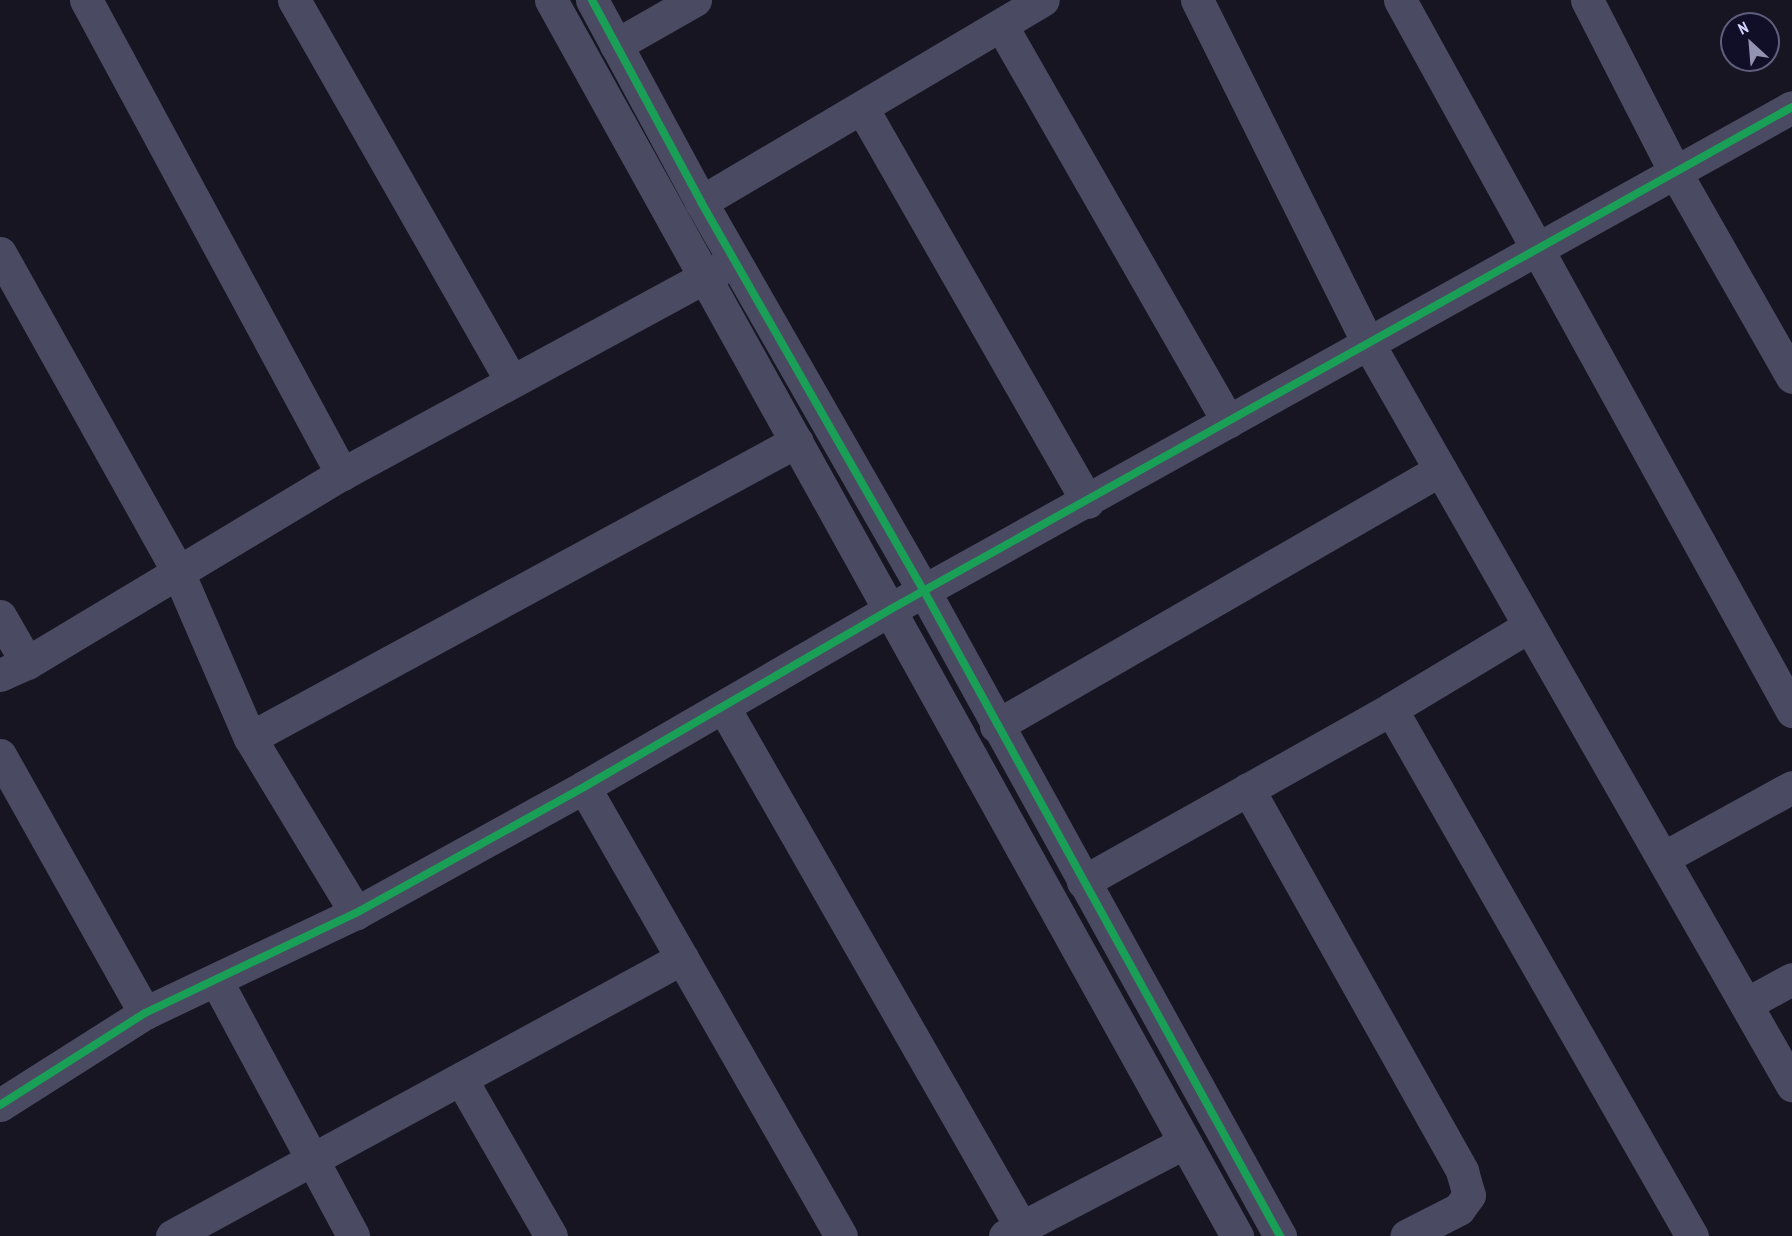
<!DOCTYPE html>
<html>
<head>
<meta charset="utf-8">
<style>
  body { margin:0 }
  #map { position:relative; width:1792px; height:1236px; overflow:hidden; background:#161521; font-family:"PT Sans Narrow",sans-serif }
  div>[style] { position:absolute }
  [style*='--x'] { left:calc(var(--x)*1px); top:calc(var(--y)*1px); width:calc(var(--w)*1px); rotate:calc(var(--a)*1deg) }
  .minor>* { height:33px; margin:-16.5px; padding:0 16.5px; transform-origin:16.5px; border-radius:16.5px; background:#4a4b62 }
  .cycleway>* { height:8px; margin:-4px; padding:0 4px; transform-origin:4px; border-radius:4px; background:#1a9f57 }
  span { translate:-50% -50%; white-space:nowrap; text-align:center; line-height:1.15; -webkit-text-stroke:4.5px #110f27; paint-order:stroke }
  .north { position:absolute; left:1720px; top:12px; width:60px; height:60px; box-sizing:border-box; background:#110f27; border:2px solid #605e7d; border-radius:50%; rotate:334deg; font-size:16px; font-weight:700; line-height:24px; text-align:center; color:#d6d5ff }
  .north::after { content:''; display:block; margin:auto; width:21px; height:27px; background:#9392b1; clip-path:polygon(50% 0,100% 100%,50% 72%,0 100%) }
</style>
</head>
<body>
<div id="map">
  <div class="minor">
    <i style="--x:86;--y:0;--w:539;--a:61.63"></i>
    <i style="--x:294;--y:0;--w:438;--a:60.3"></i>
    <i style="--x:551;--y:0;--w:1414;--a:60.97"></i>
    <i style="--x:592;--y:0;--w:230;--a:61.6"></i>
    <i style="--x:701;--y:202;--w:448;--a:60.2"></i>
    <i style="--x:924;--y:591;--w:737;--a:61.1"></i>
    <i style="--x:1197;--y:0;--w:383;--a:63.5"></i>
    <i style="--x:1368;--y:343;--w:855;--a:60.26"></i>
    <i style="--x:1400;--y:0;--w:812;--a:61.13"></i>
    <i style="--x:1587;--y:0;--w:191;--a:62.9"></i>
    <i style="--x:1674;--y:170;--w:238;--a:60.3"></i>
    <i style="--x:1001;--y:25;--w:457;--a:60.2"></i>
    <i style="--x:616;--y:45;--w:91;--a:-29.7"></i>
    <i style="--x:862;--y:108;--w:454;--a:60.2"></i>
    <i style="--x:701;--y:202;--w:397;--a:-30.6"></i>
    <i style="--x:0;--y:253;--w:365;--a:60.8"></i>
    <i style="--x:178;--y:572;--w:181;--a:66.6"></i>
    <i style="--x:250;--y:738;--w:205;--a:58.8"></i>
    <i style="--x:0;--y:616;--w:54;--a:60.1"></i>
    <i style="--x:0;--y:675;--w:30;--a:-24"></i>
    <i style="--x:27;--y:663;--w:367;--a:-31"></i>
    <i style="--x:342;--y:474;--w:432;--a:-28.5"></i>
    <i style="--x:724;--y:708;--w:598;--a:60.22"></i>
    <i style="--x:1391;--y:709;--w:607;--a:60.27"></i>
    <i style="--x:996;--y:726;--w:513;--a:-29.97"></i>
    <i style="--x:250;--y:738;--w:622;--a:-28.5"></i>
    <i style="--x:0;--y:755;--w:296;--a:60.7"></i>
    <i style="--x:584;--y:787;--w:517;--a:60.21"></i>
    <i style="--x:1248;--y:789;--w:438;--a:60.7"></i>
    <i style="--x:1462;--y:1171;--w:25;--a:74"></i>
    <i style="--x:1469;--y:1195;--w:17;--a:126"></i>
    <i style="--x:1459;--y:1209;--w:59;--a:153"></i>
    <i style="--x:1663;--y:858;--w:147;--a:-28.8"></i>
    <i style="--x:1083;--y:882;--w:353;--a:-29.3"></i>
    <i style="--x:1391;--y:709;--w:161;--a:-31"></i>
    <i style="--x:216;--y:980;--w:290;--a:61.8"></i>
    <i style="--x:1746;--y:1004;--w:52;--a:-28.5"></i>
    <i style="--x:461;--y:1079;--w:181;--a:60.2"></i>
    <i style="--x:0;--y:1105;--w:172;--a:-32.4"></i>
    <i style="--x:145;--y:1013;--w:233;--a:-25.4"></i>
    <i style="--x:356;--y:913;--w:260;--a:-28.9"></i>
    <i style="--x:584;--y:787;--w:355;--a:-30.1"></i>
    <i style="--x:891;--y:609;--w:1031;--a:-29.12"></i>
    <i style="--x:172;--y:1236;--w:581;--a:-28.59"></i>
    <i style="--x:1005;--y:1236;--w:202;--a:-27.5"></i>
  </div>
  <div class="cycleway">
    <i style="--x:592;--y:0;--w:230;--a:61.6"></i>
    <i style="--x:701;--y:202;--w:448;--a:60.2"></i>
    <i style="--x:924;--y:591;--w:737;--a:61.1"></i>
    <i style="--x:0;--y:1105;--w:172;--a:-32.4"></i>
    <i style="--x:145;--y:1013;--w:233;--a:-25.4"></i>
    <i style="--x:356;--y:913;--w:260;--a:-28.9"></i>
    <i style="--x:584;--y:787;--w:355;--a:-30.1"></i>
    <i style="--x:891;--y:609;--w:1031;--a:-29.12"></i>
  </div>
  <div class="north">N</div>
</div>
</body>
</html>
